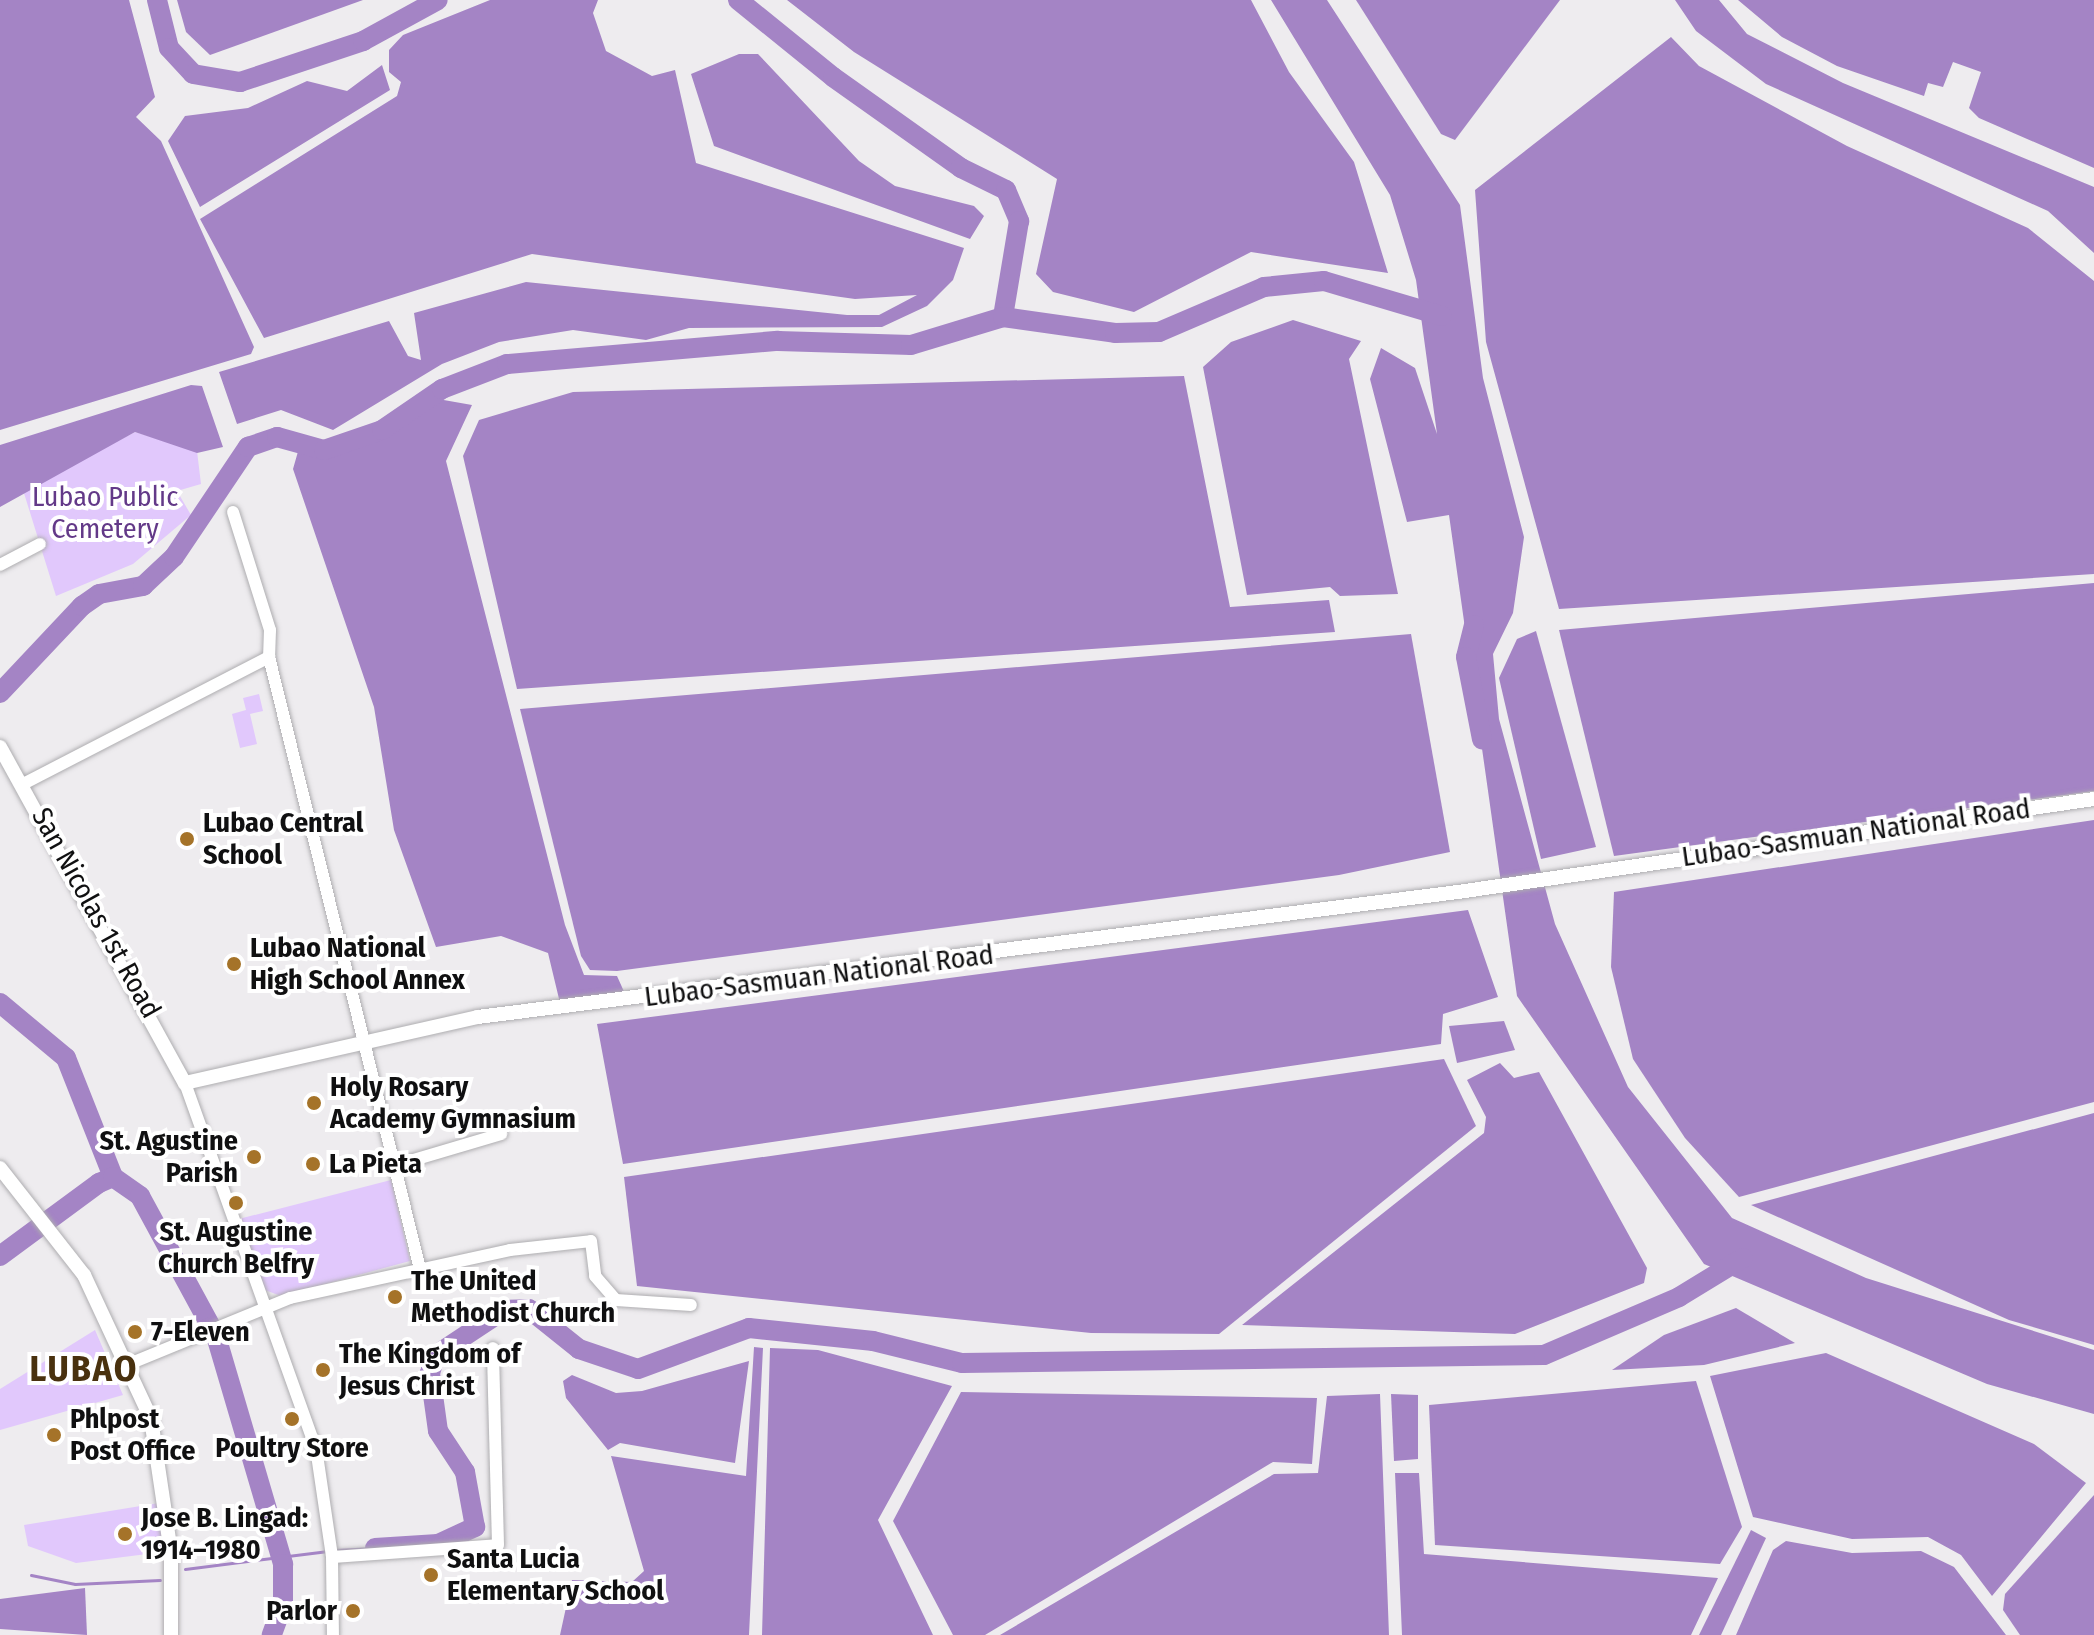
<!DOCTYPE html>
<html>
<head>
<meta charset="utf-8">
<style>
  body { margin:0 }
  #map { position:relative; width:2094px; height:1635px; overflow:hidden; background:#eeecef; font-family:"Fira Sans Condensed",sans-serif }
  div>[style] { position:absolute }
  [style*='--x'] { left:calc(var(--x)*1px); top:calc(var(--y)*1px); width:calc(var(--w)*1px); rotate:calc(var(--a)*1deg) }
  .green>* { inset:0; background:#e1c8fc }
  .water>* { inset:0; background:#a484c5 }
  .stream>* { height:3px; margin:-1.5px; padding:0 1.5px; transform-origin:1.5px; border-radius:1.5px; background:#a484c5 }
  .river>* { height:20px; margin:-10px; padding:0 10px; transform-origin:10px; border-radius:10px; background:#a484c5 }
  .roads { filter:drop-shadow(0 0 2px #aeadb0) drop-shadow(0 0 2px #aeadb0) }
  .minor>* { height:12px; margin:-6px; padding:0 6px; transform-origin:6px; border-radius:6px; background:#fff }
  .major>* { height:14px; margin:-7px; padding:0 7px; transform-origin:7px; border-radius:7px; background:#fff }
  .dots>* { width:22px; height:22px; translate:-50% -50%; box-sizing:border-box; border:4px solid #fff; border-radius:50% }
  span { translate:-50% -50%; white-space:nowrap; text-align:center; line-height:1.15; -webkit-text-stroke:8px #fff; paint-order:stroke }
  .park-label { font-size:28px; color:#633988 }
  .poi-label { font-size:28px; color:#101011; font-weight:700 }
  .left { translate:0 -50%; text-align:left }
  .right { translate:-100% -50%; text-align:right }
  .street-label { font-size:28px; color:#101011 }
  .district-label { font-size:36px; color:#49310e; font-weight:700; letter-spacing:2px }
</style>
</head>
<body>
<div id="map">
  <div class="green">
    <i style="clip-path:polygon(135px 432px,197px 451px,201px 484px,177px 491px,191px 515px,133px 564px,56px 596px,23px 490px)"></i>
    <i style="clip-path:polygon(259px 694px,263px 711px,250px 714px,257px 744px,240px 748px,232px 714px,246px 710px,243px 698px)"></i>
    <i style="clip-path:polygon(391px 1180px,410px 1261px,281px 1296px,262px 1289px,235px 1220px)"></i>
    <i style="clip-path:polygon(95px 1330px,123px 1395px,0 1430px,0 1389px)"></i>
    <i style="clip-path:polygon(159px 1503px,163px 1552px,76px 1563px,28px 1546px,24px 1525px)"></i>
  </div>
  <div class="water">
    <i style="clip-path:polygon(0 0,129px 0,155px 97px,136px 117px,161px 141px,254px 347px,251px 354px,0 430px)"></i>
    <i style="clip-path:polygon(177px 0,363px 0,210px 55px,186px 32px)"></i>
    <i style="clip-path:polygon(490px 0,598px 0,593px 13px,606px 51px,652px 76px,675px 70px,696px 163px,964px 248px,953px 280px,927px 306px,882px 327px,689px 328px,646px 340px,573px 330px,499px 342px,442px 364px,333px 430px,281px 410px,237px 424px,219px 372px,389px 321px,408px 356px,421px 360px,414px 313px,526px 282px,847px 315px,879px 315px,917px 295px,855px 299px,532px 254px,264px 338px,200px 219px,397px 96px,401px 82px,389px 72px,389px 50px,403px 35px)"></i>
    <i style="clip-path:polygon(787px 0,1251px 0,1289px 72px,1354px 162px,1388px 273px,1251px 252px,1134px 312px,1053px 292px,1036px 274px,1057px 179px,854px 52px)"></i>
    <i style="clip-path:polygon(1271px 0,1327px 0,1460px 205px,1483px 378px,1524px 537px,1513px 613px,1493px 654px,1499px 719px,1555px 924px,1628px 1087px,1732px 1218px,1866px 1278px,2094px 1350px,2094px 1414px,1987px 1384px,1704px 1264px,1517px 996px,1449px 515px,1407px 522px,1370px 379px,1381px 348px,1415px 368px,1437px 434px,1416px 280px,1390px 195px)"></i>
    <i style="clip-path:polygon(1356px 0,1560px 0,1455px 140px,1441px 134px)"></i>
    <i style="clip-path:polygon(1675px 0,1719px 0,1747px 34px,1843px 83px,2094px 187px,2094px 253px,2048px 211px,1766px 84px,1696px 31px)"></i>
    <i style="clip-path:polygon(1738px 0,2094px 0,2094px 168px,1979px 118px,1969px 108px,1981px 72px,1953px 62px,1943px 87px,1928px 83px,1924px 96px,1837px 66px,1782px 37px)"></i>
    <i style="clip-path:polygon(1671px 37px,1699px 66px,1847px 146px,2028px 228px,2094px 281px,2094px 574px,1559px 609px,1486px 342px,1475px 190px)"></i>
    <i style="clip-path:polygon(739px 54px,758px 54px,859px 161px,895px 186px,974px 206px,984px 216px,970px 239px,714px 146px,691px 74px)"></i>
    <i style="clip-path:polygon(382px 65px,390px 90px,200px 207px,168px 141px,185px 116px,248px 108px,307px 81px,347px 91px)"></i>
    <i style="clip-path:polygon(1293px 320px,1361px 341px,1349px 359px,1398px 594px,1340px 596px,1330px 587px,1247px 595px,1203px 367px,1231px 342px)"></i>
    <i style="clip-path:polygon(1184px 376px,1230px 607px,1329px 600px,1335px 632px,517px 689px,463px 456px,479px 420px,573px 392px)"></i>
    <i style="clip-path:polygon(191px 385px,202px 386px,223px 447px,197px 453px,135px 432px,0 507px,0 445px)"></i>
    <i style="clip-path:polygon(438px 399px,472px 405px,446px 461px,565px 925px,584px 975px,617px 976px,626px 996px,560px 1003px,548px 953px,501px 936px,436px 947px,394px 830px,374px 707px,293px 469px,299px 448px,323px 455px,388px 435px)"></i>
    <i style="clip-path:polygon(2094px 583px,2094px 791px,1614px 856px,1559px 630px)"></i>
    <i style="clip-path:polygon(1536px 631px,1596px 847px,1541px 859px,1499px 678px,1517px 639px)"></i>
    <i style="clip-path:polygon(1411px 634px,1450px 852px,1339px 875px,617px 971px,590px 970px,581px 956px,520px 709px)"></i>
    <i style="clip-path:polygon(2094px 820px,2094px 1102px,1739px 1197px,1685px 1138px,1633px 1059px,1611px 967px,1614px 892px)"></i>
    <i style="clip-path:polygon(1468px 910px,1498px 997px,1443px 1014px,1441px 1044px,623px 1164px,597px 1024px)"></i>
    <i style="clip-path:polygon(1504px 1021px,1515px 1050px,1457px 1063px,1449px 1026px)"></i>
    <i style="clip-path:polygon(1444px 1059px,1476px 1126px,1219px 1334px,1091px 1333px,637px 1286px,624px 1177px)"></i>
    <i style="clip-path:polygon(1500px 1063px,1514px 1078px,1539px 1072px,1647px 1268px,1644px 1283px,1515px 1334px,1242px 1325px,1484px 1133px,1486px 1117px,1467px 1080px)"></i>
    <i style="clip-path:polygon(2094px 1113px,2094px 1345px,2009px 1320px,1751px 1205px)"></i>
    <i style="clip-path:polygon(1736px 1308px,1795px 1343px,1704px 1365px,1612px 1370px,1664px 1335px)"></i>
    <i style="clip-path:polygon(754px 1347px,763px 1348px,749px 1635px,560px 1635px,572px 1580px,632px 1582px,644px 1571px,611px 1456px,746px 1476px)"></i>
    <i style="clip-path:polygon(770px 1348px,818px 1350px,952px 1386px,878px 1520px,933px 1635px,762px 1635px)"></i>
    <i style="clip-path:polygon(1826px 1353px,2034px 1444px,2086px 1483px,1992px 1596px,1961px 1555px,1928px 1537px,1852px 1539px,1753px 1517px,1710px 1376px)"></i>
    <i style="clip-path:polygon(749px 1361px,735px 1463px,620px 1443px,608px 1450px,566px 1398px,563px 1381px,572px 1375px,616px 1393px,642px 1391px)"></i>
    <i style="clip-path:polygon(1696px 1381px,1742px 1527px,1720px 1564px,1435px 1545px,1429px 1405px)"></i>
    <i style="clip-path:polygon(961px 1392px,1317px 1398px,1312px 1464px,1273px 1462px,985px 1635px,953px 1635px,893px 1521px)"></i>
    <i style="clip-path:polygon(1380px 1394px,1389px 1635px,1000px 1635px,1274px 1474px,1318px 1473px,1327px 1396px)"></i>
    <i style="clip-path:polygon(1391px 1394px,1418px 1395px,1418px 1459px,1394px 1461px)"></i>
    <i style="clip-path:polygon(1395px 1473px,1419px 1473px,1424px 1554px,1718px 1578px,1691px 1635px,1402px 1635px)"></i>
    <i style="clip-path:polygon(2094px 1495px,2094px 1635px,2020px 1635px,2003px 1610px,2005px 1594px)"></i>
    <i style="clip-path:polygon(1751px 1530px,1766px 1538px,1721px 1635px,1699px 1635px)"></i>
    <i style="clip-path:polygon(1786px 1541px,1852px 1553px,1921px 1551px,1954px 1567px,2006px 1635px,1736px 1635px,1773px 1550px)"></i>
    <i style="clip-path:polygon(85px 1588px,87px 1635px,0 1629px,0 1599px)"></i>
  </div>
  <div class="stream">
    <i style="--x:336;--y:1550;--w:39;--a:-3"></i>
    <i style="--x:185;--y:1569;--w:144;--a:-7.2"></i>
    <i style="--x:31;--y:1575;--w:45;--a:11.6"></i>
    <i style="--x:75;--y:1584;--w:85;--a:-2.7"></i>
  </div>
  <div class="river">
    <i style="--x:157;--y:0;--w:49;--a:76"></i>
    <i style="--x:169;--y:48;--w:35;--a:47"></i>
    <i style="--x:193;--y:74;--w:48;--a:9.7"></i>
    <i style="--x:240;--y:82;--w:130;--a:-18.4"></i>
    <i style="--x:363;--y:41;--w:85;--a:-28.7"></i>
    <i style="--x:738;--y:0;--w:122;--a:39"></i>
    <i style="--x:833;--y:77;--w:157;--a:35.4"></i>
    <i style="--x:961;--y:168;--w:50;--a:26.1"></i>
    <i style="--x:1006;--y:190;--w:34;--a:67"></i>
    <i style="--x:1019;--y:221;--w:97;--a:99.5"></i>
    <i style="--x:1474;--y:625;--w:33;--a:104"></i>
    <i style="--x:1466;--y:657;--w:84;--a:79"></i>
    <i style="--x:0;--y:693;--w:120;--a:-46.7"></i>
    <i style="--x:82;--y:606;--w:21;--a:-35"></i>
    <i style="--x:99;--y:594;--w:45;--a:-10.3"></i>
    <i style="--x:143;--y:586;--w:42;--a:-43.1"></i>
    <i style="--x:174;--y:557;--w:133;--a:-56.1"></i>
    <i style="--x:248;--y:447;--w:31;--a:-19"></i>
    <i style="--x:277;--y:437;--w:49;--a:15.5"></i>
    <i style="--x:324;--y:450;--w:61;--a:-19"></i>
    <i style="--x:382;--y:430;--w:73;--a:-34.3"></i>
    <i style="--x:442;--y:389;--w:70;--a:-21"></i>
    <i style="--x:507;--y:364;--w:272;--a:-4.9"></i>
    <i style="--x:778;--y:341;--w:133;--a:1.7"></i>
    <i style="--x:911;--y:345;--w:96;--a:-16.9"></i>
    <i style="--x:1003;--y:317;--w:113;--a:8.1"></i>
    <i style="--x:1115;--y:333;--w:44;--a:-1.3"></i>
    <i style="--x:1159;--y:332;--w:114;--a:-23.2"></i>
    <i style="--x:1264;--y:287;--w:60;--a:-5.7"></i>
    <i style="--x:1324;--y:281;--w:123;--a:16.5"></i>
    <i style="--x:0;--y:1003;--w:86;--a:39.8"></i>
    <i style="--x:66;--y:1058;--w:128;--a:68.4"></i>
    <i style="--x:0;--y:1256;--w:123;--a:-36.4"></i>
    <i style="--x:99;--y:1183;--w:15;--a:-23"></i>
    <i style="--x:113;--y:1177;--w:33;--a:35"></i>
    <i style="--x:140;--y:1196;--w:159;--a:61.5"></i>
    <i style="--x:216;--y:1336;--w:238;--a:73.6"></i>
    <i style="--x:283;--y:1564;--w:40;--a:90"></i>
    <i style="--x:283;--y:1604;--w:33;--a:110"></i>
    <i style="--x:375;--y:1548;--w:63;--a:-3.6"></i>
    <i style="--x:438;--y:1544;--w:41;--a:-24.7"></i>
    <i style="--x:475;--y:1527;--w:56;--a:-100.3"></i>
    <i style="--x:465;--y:1472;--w:49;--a:-123.4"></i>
    <i style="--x:438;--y:1431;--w:59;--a:-97.9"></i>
    <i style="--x:430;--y:1373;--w:19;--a:-72"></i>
    <i style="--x:436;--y:1355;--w:82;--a:-33.5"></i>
    <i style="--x:504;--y:1310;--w:25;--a:-2"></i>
    <i style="--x:529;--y:1309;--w:64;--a:38.7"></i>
    <i style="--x:579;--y:1349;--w:62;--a:18.7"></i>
    <i style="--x:638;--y:1369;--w:118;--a:-20.3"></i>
    <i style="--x:749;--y:1328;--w:125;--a:6"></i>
    <i style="--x:873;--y:1341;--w:92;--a:13.9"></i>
    <i style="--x:962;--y:1363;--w:582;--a:-0.79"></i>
    <i style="--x:1544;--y:1355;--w:147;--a:-23.2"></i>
    <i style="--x:1679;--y:1297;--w:75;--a:-31.4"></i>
  </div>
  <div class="roads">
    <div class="minor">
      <i style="--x:233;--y:512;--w:124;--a:72.6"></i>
      <i style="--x:270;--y:630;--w:27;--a:92"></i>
      <i style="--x:269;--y:657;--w:626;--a:76.14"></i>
      <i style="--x:0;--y:565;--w:45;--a:-27.7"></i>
      <i style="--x:25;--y:783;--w:275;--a:-27.3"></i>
      <i style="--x:185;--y:1083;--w:388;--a:70.3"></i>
      <i style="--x:316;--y:1448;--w:110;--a:81.6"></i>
      <i style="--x:332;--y:1557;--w:78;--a:89.3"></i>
      <i style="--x:393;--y:1166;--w:113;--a:-16.5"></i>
      <i style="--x:129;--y:1364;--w:174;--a:-22.3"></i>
      <i style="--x:290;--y:1298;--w:225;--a:-12.3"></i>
      <i style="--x:510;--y:1250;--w:81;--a:-6.3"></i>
      <i style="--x:591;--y:1241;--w:35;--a:83"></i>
      <i style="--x:595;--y:1276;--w:32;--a:49"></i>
      <i style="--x:616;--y:1300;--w:75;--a:3.8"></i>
      <i style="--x:332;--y:1557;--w:166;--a:-4.1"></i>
      <i style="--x:498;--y:1545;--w:197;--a:-91.5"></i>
    </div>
    <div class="major">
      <i style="--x:0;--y:747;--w:384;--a:61.2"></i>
      <i style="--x:185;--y:1083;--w:300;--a:-12.7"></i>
      <i style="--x:478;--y:1017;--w:988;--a:-7.27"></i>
      <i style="--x:1458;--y:892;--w:643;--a:-8.32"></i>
      <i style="--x:0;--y:1168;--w:136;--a:51.9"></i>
      <i style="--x:84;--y:1275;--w:159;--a:65"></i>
      <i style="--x:151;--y:1419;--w:135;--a:81.5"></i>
      <i style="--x:171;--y:1553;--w:82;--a:90"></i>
    </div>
  </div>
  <div class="dots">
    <i style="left:187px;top:839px;background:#a57329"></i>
    <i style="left:234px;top:964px;background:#a57329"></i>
    <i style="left:314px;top:1103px;background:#a57329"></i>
    <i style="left:254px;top:1157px;background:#a57329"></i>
    <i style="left:313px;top:1164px;background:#a57329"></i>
    <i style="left:236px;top:1203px;background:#a57329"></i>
    <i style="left:395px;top:1297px;background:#a57329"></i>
    <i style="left:135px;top:1332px;background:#a57329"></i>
    <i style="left:323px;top:1370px;background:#a57329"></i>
    <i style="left:292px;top:1419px;background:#a57329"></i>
    <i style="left:54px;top:1435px;background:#a57329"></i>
    <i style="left:125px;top:1534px;background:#a57329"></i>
    <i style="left:431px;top:1575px;background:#a57329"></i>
    <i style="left:353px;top:1611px;background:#a57329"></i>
  </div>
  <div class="park-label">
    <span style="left:105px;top:513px">Lubao Public<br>Cemetery</span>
  </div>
  <div class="poi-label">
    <span class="left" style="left:203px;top:839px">Lubao Central<br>School</span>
    <span class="left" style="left:250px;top:964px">Lubao National<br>High School Annex</span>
    <span class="left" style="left:330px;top:1103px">Holy Rosary<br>Academy Gymnasium</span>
    <span class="right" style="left:238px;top:1157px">St. Agustine<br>Parish</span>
    <span class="left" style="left:329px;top:1164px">La Pieta</span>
    <span style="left:236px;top:1248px">St. Augustine<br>Church Belfry</span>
    <span class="left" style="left:411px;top:1297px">The United<br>Methodist Church</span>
    <span class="left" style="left:151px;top:1332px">7-Eleven</span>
    <span class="left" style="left:339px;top:1370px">The Kingdom of<br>Jesus Christ</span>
    <span class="left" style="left:70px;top:1435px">Phlpost<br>Post Office</span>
    <span style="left:292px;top:1448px">Poultry Store</span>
    <span class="left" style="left:141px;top:1534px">Jose B. Lingad:<br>1914–1980</span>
    <span class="left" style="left:447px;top:1575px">Santa Lucia<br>Elementary School</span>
    <span class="right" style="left:337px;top:1611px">Parlor</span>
  </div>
  <div class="street-label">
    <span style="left:1856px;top:833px;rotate:-8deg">Lubao-Sasmuan National Road</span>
    <span style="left:96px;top:913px;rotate:61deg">San Nicolas 1st Road</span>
    <span style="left:819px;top:976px;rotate:-7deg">Lubao-Sasmuan National Road</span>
  </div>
  <div class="district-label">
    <span style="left:84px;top:1370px">LUBAO</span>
  </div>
</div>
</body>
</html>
